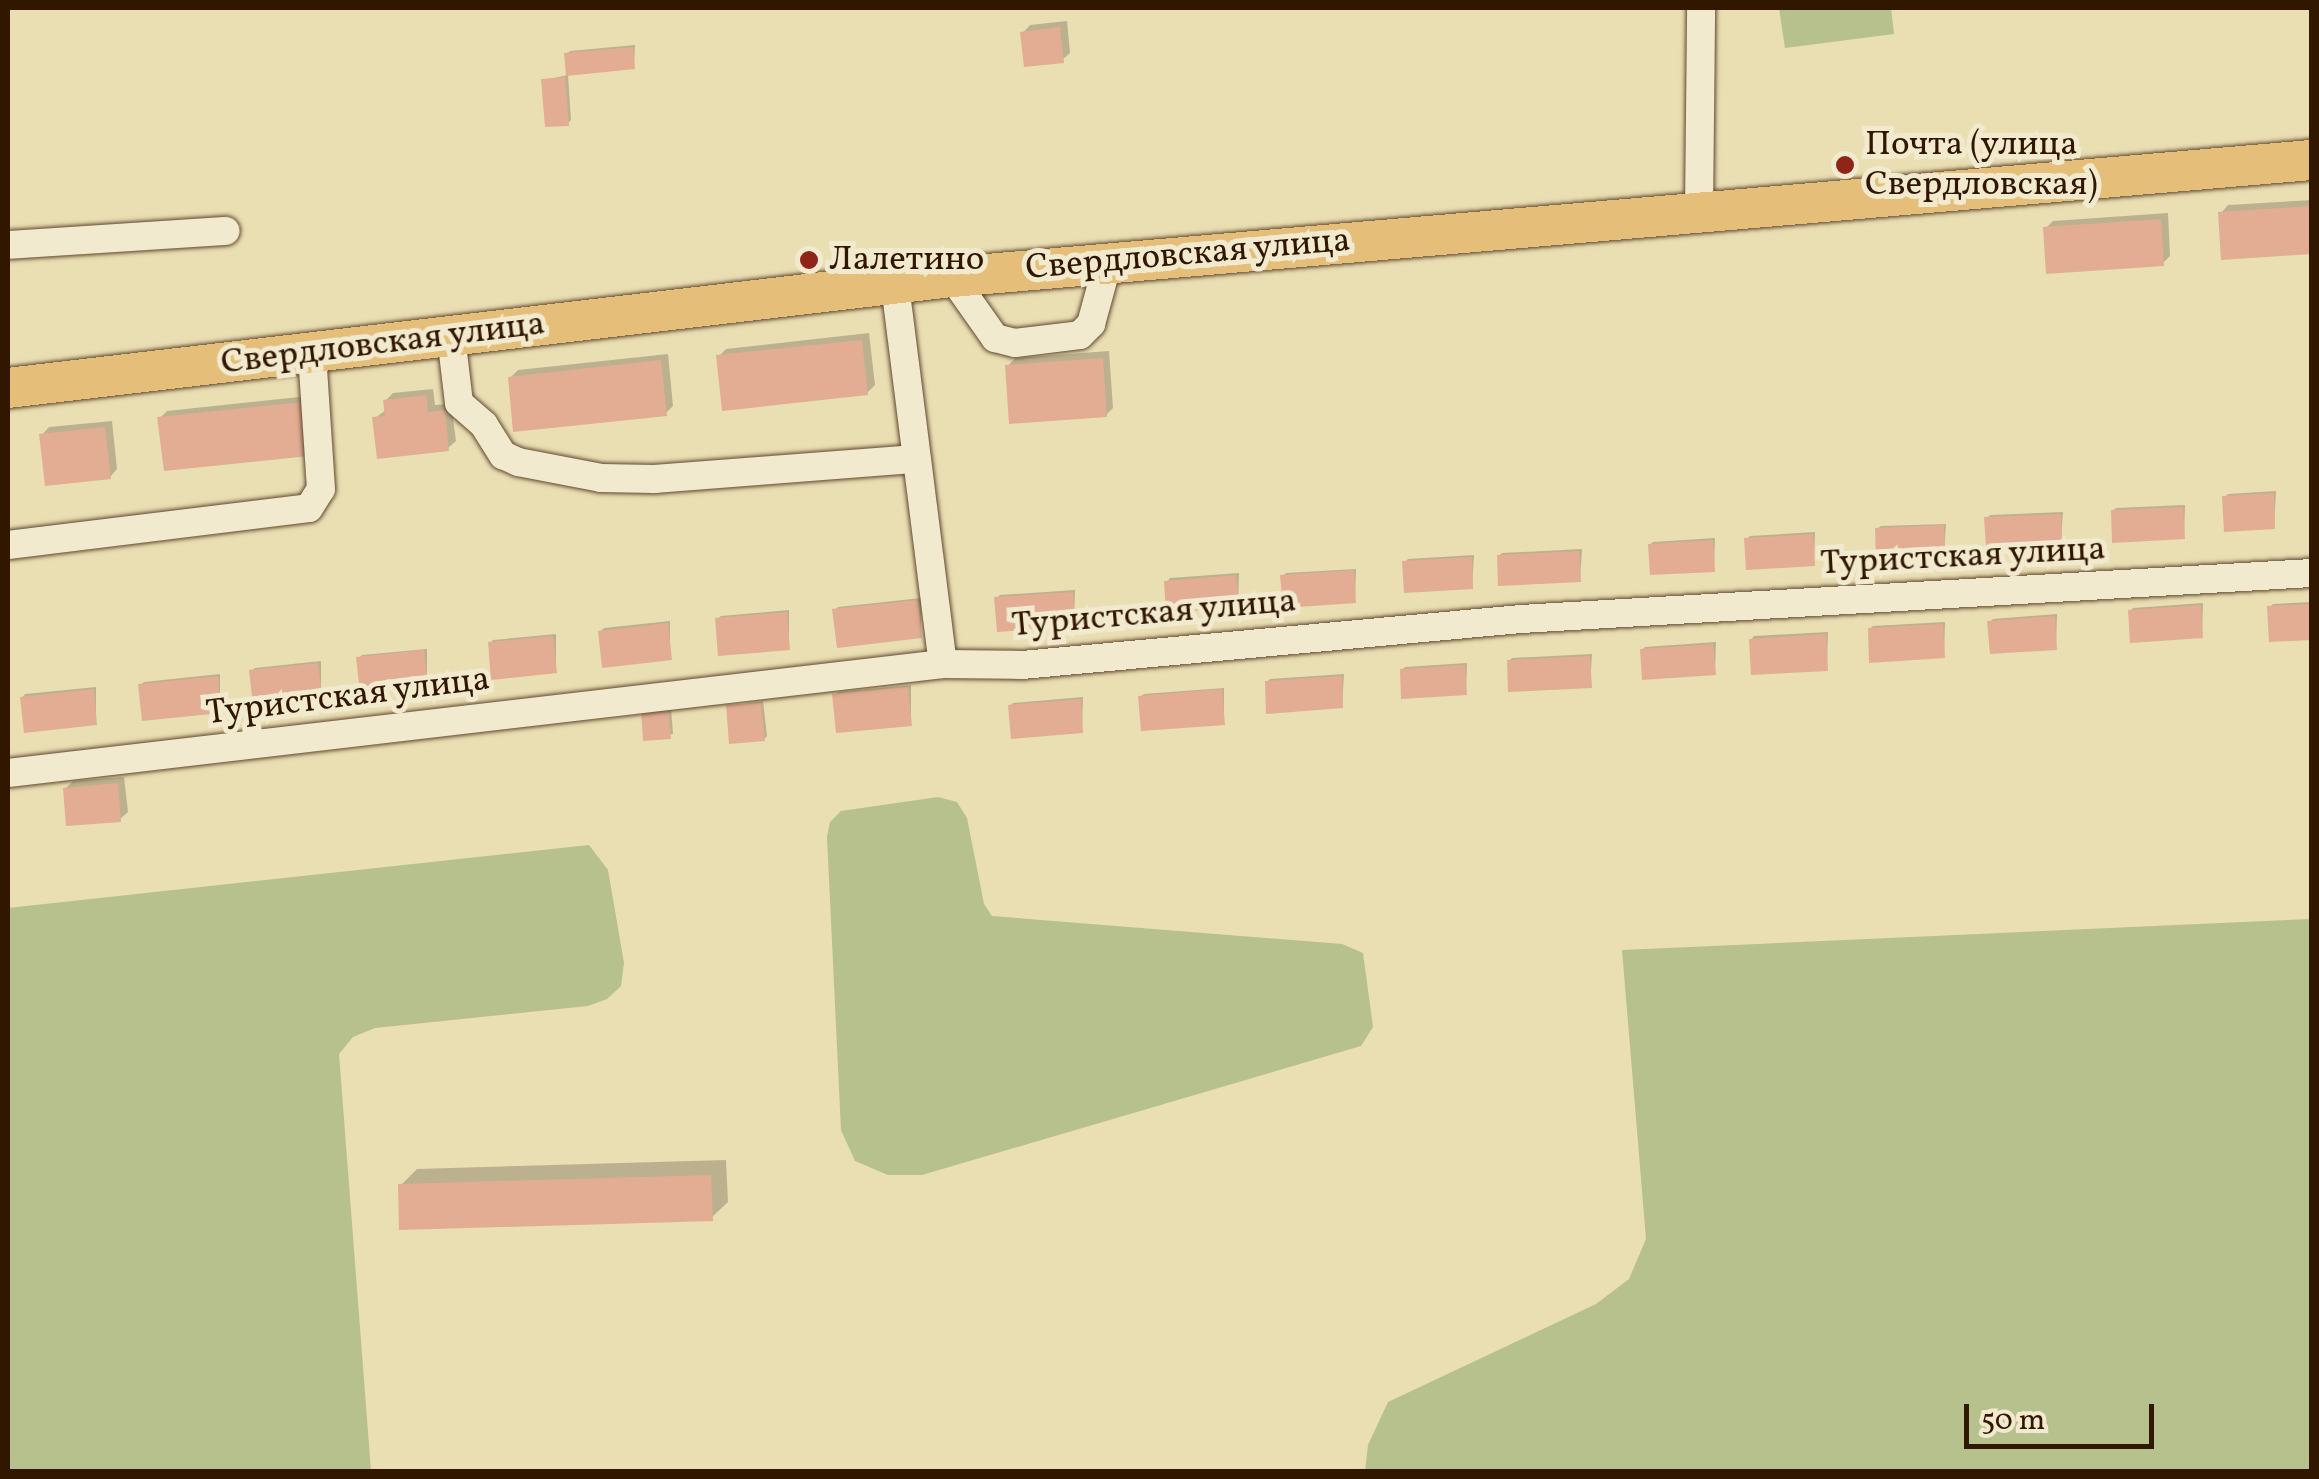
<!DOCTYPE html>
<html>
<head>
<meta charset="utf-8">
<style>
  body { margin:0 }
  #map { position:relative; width:2319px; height:1479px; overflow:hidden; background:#eadeb3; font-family:Vollkorn,serif }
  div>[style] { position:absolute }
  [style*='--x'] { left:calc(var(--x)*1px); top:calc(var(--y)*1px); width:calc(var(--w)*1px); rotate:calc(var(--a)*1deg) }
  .green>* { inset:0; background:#b6c18d }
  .shadow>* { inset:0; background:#0003 }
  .building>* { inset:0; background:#e2ad93 }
  .roads { filter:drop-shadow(0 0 2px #60492d) drop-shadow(0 0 2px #60492d) }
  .minor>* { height:28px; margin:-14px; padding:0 14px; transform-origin:14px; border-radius:14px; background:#f1eace }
  .highway>* { height:40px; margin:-20px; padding:0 20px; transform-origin:20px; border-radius:20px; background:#e5bf7a }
  .dots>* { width:28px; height:28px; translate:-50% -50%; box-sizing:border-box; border:5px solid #f1eace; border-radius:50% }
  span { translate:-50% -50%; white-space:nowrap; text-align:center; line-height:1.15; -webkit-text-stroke:10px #f1eace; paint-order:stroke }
  .poi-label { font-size:35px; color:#321700 }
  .left { translate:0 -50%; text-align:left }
  .street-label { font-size:35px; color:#321700 }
  .frame { position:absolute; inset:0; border:10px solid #321700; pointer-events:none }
  .scale { position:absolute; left:1964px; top:1404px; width:190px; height:45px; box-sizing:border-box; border:5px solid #321700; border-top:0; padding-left:12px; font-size:30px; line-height:35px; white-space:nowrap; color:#321700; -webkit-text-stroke:8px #f1eace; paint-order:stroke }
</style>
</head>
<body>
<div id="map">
  <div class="green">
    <i style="clip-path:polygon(1779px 8px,1891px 8px,1894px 34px,1785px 48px)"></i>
    <i style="clip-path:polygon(938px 797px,957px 802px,967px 818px,984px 904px,992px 916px,1342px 944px,1363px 953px,1373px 1027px,1361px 1046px,922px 1175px,888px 1175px,855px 1161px,841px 1130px,827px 837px,830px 822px,841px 811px)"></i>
    <i style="clip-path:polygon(589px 845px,608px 870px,624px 963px,621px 986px,607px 999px,588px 1006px,375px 1028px,353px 1037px,339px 1054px,371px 1471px,8px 1471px,8px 908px)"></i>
    <i style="clip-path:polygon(2311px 919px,2311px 1471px,1365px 1471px,1368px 1445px,1388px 1402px,1596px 1304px,1629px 1279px,1646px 1239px,1622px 950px)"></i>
  </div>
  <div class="shadow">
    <i style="clip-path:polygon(1067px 21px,1070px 53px,1062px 60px,1023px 33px,1030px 25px)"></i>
    <i style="clip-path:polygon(635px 45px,634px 67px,567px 54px,570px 51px)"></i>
    <i style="clip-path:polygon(568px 75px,571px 120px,568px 123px,544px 80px)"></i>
    <i style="clip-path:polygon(2312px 200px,2312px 252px,2221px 213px,2228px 205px)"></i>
    <i style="clip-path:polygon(2168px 213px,2170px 256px,2163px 263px,2046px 228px,2053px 221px)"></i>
    <i style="clip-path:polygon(869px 333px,875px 385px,867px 393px,719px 356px,726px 349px)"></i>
    <i style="clip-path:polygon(1109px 351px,1113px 408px,1106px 415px,1008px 366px,1015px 358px)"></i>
    <i style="clip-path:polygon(668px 354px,673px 406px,666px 413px,510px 378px,518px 370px)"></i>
    <i style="clip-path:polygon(433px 389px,435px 405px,451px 404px,456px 441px,448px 448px,375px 418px,386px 410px,385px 401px,393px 393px)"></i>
    <i style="clip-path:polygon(309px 396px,315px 446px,160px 418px,167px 411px)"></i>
    <i style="clip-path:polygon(112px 421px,117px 469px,110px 477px,42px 435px,49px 427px)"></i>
    <i style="clip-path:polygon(2276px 491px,2274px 527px,2225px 497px,2228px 494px)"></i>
    <i style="clip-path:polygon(2185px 505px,2184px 537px,2113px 511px,2116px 508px)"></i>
    <i style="clip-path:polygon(2063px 512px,2061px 540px,1987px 518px,1990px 515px)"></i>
    <i style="clip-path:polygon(1946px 524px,1944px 553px,1877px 529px,1881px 526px)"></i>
    <i style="clip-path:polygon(1815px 532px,1814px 563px,1747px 539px,1750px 536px)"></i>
    <i style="clip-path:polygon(1715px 538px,1714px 569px,1650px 545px,1653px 542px)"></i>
    <i style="clip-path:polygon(1582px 549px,1580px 580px,1499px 556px,1502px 553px)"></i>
    <i style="clip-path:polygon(1474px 555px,1472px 587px,1405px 562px,1408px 559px)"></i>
    <i style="clip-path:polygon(1356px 569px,1355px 600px,1283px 576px,1286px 573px)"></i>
    <i style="clip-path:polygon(1239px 573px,1238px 605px,1167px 582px,1170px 578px)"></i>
    <i style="clip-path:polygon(1075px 590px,1074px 624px,997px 598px,1000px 595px)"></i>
    <i style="clip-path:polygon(921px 598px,921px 636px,835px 610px,838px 607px)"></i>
    <i style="clip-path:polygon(2312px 602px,2312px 638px,2270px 607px,2273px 604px)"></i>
    <i style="clip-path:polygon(2203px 603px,2202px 636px,2130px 611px,2133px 608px)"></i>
    <i style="clip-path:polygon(789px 610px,789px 648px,717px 619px,721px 616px)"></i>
    <i style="clip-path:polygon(2057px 614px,2056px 647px,1990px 622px,1993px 619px)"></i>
    <i style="clip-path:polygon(670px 621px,670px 658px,601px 631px,604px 628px)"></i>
    <i style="clip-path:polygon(1945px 622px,1944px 656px,1870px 629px,1873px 626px)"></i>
    <i style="clip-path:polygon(1828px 632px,1827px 668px,1751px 640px,1754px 636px)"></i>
    <i style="clip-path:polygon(556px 634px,556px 671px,490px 643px,493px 640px)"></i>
    <i style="clip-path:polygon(1716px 642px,1715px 673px,1642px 650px,1645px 647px)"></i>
    <i style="clip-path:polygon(427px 649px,427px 684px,359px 658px,362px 655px)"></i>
    <i style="clip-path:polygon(1592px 654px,1590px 685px,1509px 661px,1512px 658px)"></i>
    <i style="clip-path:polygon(321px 661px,321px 695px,252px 671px,255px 668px)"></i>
    <i style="clip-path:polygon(1467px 663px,1466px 693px,1402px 670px,1405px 667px)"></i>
    <i style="clip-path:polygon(220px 674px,220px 711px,141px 685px,144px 682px)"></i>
    <i style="clip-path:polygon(1344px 674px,1342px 706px,1267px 682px,1270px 679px)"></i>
    <i style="clip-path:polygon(911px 685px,911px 724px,835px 695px,838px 692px)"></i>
    <i style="clip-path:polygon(96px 687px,96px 723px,22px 698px,25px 694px)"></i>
    <i style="clip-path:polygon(1224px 688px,1224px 722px,1140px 697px,1144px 694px)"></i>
    <i style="clip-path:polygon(1083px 697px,1082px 730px,1010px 706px,1013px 703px)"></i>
    <i style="clip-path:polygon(763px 701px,767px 736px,764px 739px,728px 706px)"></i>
    <i style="clip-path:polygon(671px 707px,673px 734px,646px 738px)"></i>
    <i style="clip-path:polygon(124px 777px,128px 812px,120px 819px,65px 789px,73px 781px)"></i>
    <i style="clip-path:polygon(726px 1160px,728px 1202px,711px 1218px,401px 1185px,417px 1169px)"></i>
  </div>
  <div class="building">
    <i style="clip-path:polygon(1060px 27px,1064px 63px,1024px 67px,1020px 32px)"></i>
    <i style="clip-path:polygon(633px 47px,635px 69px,566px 76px,564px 53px)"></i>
    <i style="clip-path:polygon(565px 77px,569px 126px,545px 127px,541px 79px)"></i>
    <i style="clip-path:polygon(2312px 206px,2312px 254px,2221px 260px,2218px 212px)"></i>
    <i style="clip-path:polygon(2161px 219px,2164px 266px,2046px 274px,2043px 227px)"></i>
    <i style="clip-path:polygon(862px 340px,868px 395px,722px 411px,716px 355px)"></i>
    <i style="clip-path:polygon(1103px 358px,1107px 417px,1009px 424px,1005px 365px)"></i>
    <i style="clip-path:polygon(661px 360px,667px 416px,513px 432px,508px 377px)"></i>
    <i style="clip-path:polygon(426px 395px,428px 412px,445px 410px,449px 451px,377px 459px,372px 417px,385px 416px,383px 400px)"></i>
    <i style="clip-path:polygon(303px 402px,309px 456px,164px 471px,157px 417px)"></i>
    <i style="clip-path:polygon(105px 427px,111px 479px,45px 486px,39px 434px)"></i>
    <i style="clip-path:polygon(2274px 493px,2275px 529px,2224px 532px,2222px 496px)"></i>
    <i style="clip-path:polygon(2183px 507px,2185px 539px,2112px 543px,2111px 510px)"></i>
    <i style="clip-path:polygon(2061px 514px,2062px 542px,1986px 546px,1984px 517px)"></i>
    <i style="clip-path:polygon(1944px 525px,1945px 556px,1876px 559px,1875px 528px)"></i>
    <i style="clip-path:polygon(1813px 534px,1815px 566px,1746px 570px,1744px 538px)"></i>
    <i style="clip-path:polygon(1713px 540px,1715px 572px,1650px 575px,1648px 544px)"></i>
    <i style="clip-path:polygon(1579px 551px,1581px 582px,1498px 586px,1497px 555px)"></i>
    <i style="clip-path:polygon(1472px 557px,1473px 589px,1404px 593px,1402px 561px)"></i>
    <i style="clip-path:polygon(1354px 570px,1356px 603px,1283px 608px,1280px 575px)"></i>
    <i style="clip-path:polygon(1236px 575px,1239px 607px,1166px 613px,1164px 581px)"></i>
    <i style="clip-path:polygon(1073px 592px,1075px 626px,997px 632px,994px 597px)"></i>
    <i style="clip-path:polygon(918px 600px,922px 638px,837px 648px,832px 609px)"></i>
    <i style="clip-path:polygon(2312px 604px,2312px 640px,2269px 642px,2267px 606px)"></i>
    <i style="clip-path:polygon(2201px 605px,2203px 638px,2130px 643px,2128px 610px)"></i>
    <i style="clip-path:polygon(787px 612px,790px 650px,718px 656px,715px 618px)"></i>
    <i style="clip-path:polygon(2055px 616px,2057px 650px,1990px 654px,1987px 621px)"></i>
    <i style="clip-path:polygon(668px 623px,672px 660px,602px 668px,598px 631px)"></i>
    <i style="clip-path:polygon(1943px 624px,1945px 658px,1869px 663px,1868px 628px)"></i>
    <i style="clip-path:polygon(1826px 634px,1828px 671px,1751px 675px,1749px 639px)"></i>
    <i style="clip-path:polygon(553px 636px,557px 673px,491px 680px,488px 642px)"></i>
    <i style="clip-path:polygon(1713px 644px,1716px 675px,1642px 680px,1640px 649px)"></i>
    <i style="clip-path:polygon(424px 650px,428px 686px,360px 693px,356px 657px)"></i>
    <i style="clip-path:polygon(1590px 656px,1592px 688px,1508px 692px,1507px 660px)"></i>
    <i style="clip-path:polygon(318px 663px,322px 698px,253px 705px,249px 670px)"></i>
    <i style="clip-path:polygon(1465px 665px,1467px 695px,1401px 699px,1400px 669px)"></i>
    <i style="clip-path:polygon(218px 676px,221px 713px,142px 721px,138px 684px)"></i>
    <i style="clip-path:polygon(1342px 676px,1343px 708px,1266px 714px,1265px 681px)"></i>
    <i style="clip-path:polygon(908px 687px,912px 726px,836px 733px,832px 694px)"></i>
    <i style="clip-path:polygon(94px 689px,97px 725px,24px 733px,20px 697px)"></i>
    <i style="clip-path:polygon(1222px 689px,1225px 725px,1141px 731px,1138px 696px)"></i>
    <i style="clip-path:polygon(1081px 699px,1083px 733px,1011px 739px,1008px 705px)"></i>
    <i style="clip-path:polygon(761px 703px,765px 741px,729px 744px,726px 705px)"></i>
    <i style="clip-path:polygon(668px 708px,671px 739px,643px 741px,641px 710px)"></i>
    <i style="clip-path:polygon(118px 783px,121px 822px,66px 826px,63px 788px)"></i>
    <i style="clip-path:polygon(711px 1175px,713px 1221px,399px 1230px,398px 1184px)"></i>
  </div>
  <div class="roads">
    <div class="minor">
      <i style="--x:1699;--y:211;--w:203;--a:-89.4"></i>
      <i style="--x:8;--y:245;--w:218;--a:-3.7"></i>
      <i style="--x:952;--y:277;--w:75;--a:54.8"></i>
      <i style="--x:995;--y:338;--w:21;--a:14"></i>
      <i style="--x:1015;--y:343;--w:65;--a:-7"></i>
      <i style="--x:1080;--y:335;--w:16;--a:-45"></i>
      <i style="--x:1091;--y:324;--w:64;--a:-74.7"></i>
      <i style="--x:895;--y:285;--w:382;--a:82.8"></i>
      <i style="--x:451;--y:336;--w:67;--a:83.2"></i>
      <i style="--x:459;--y:403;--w:33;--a:41"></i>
      <i style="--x:484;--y:425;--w:36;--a:58"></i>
      <i style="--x:503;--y:455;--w:17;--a:25"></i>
      <i style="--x:518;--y:462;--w:85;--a:10.9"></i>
      <i style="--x:601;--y:478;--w:54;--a:1.1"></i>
      <i style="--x:655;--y:479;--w:261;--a:-4.4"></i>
      <i style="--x:8;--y:545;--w:303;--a:-7"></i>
      <i style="--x:309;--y:508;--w:22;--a:-58"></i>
      <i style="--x:321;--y:489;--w:137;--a:-93.8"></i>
      <i style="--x:8;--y:773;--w:941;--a:-6.65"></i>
      <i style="--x:943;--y:664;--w:79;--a:0.7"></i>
      <i style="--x:1022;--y:665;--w:501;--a:-5.27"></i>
      <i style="--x:1521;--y:619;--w:792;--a:-3.33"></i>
    </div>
    <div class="highway">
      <i style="--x:8;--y:388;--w:951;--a:-6.71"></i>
      <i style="--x:952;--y:277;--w:1365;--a:-4.92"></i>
    </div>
  </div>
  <div class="dots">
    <i style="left:1845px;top:165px;background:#8f2418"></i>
    <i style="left:809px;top:260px;background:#8f2418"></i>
  </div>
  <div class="poi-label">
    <span class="left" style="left:1865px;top:165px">Почта (улица<br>Свердловская)</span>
    <span class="left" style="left:829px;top:260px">Лалетино</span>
  </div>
  <div class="street-label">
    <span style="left:1188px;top:255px;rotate:-5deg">Свердловская улица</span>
    <span style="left:383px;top:344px;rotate:-7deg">Свердловская улица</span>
    <span style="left:1963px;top:557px;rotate:-3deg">Туристская улица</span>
    <span style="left:1154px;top:614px;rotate:-5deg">Туристская улица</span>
    <span style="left:348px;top:697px;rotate:-7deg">Туристская улица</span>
  </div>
  <div class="frame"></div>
  <div class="scale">50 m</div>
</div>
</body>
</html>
